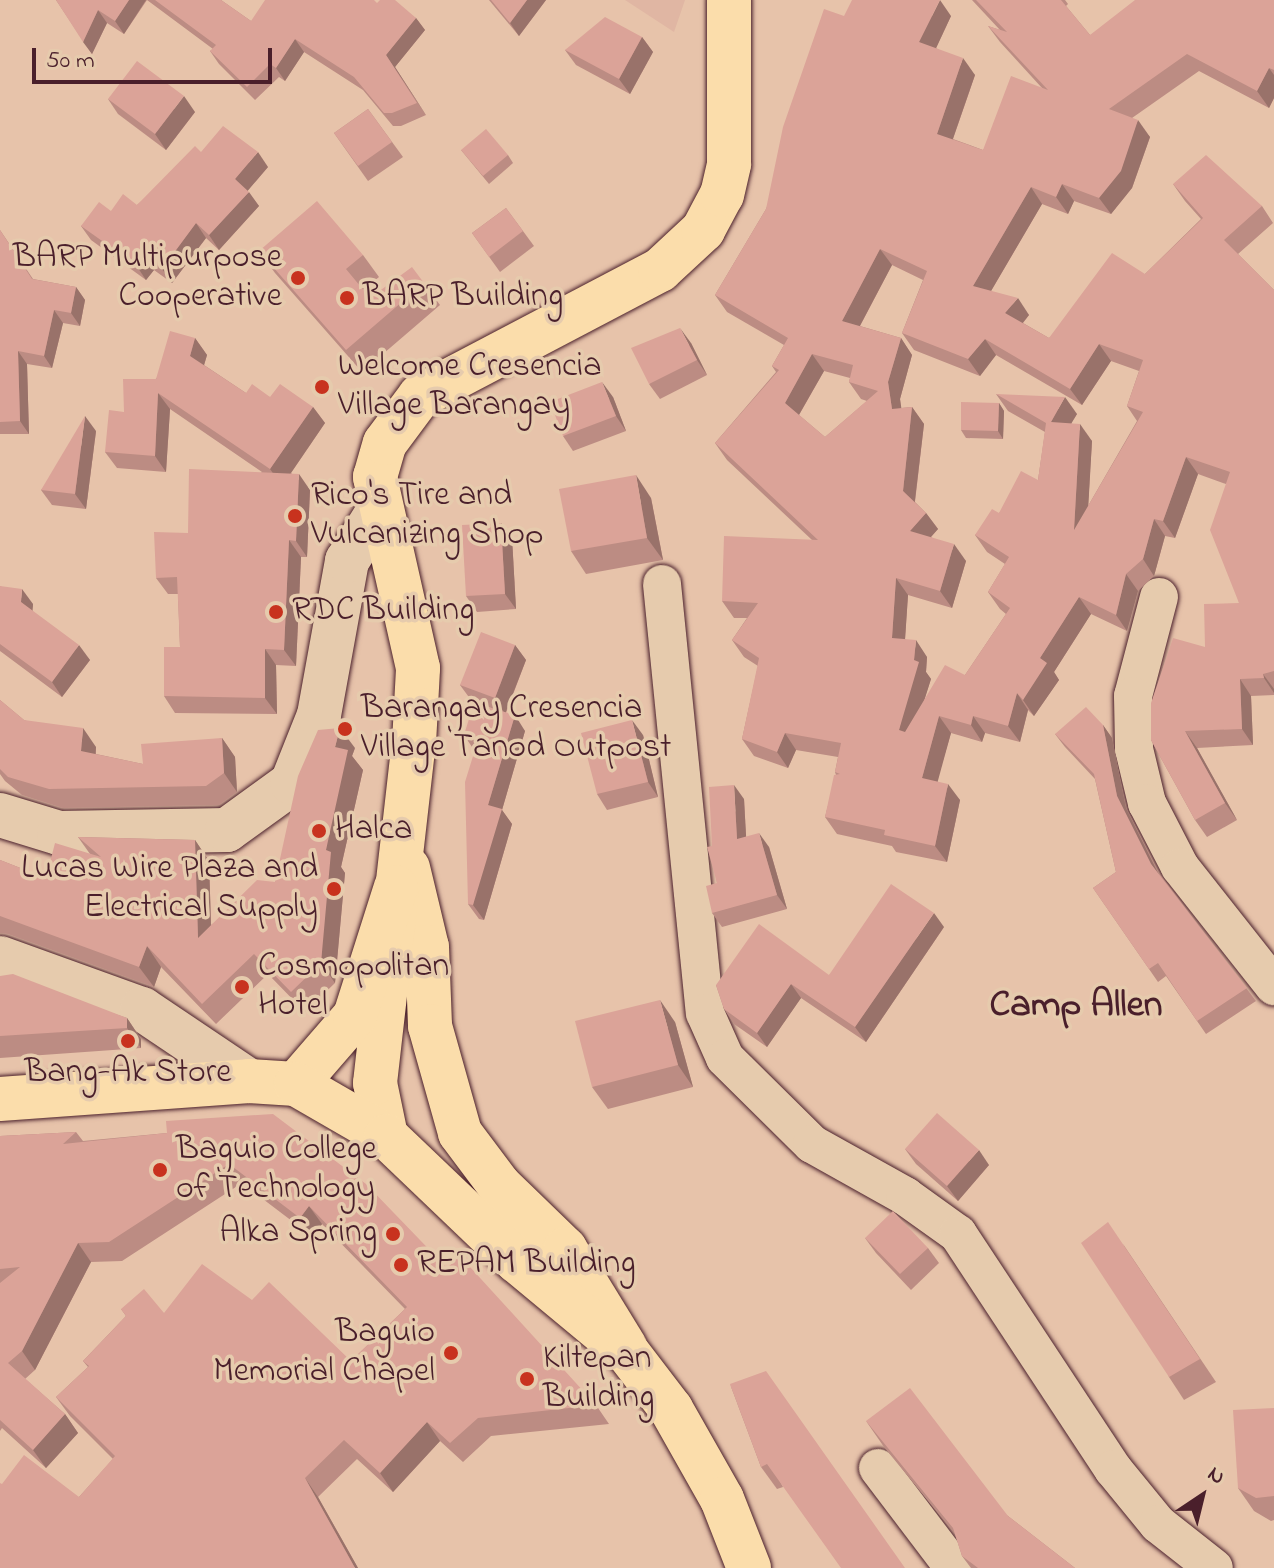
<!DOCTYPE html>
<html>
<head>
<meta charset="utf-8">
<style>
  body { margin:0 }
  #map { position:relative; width:1274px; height:1568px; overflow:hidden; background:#e7c3aa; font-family:"Indie Flower",sans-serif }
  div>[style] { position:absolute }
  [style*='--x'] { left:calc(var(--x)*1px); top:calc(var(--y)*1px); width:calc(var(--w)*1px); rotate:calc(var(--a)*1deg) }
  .built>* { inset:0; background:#e0b6a3 }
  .roads { filter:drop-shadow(0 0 2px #4a1f2b) drop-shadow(0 0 2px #4a1f2b) }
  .minor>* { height:38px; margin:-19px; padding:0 19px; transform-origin:19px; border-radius:19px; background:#e6cbad }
  .tertiary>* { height:44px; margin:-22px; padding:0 22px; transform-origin:22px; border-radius:22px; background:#e6cbad }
  .primary>* { height:44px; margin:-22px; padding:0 22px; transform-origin:22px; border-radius:22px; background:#fbddab }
  .trunk>* { height:44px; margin:-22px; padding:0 22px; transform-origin:22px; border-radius:22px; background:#fbddab }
  .wall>* { inset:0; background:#bc8c83 }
  .shaded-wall>* { inset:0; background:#99726a }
  .building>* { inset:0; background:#dba398 }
  .dots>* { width:22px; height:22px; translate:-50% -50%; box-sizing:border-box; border:4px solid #e6cbad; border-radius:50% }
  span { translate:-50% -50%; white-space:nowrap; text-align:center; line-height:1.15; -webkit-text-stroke:7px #e6cbad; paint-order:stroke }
  .poi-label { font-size:34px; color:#4a1f2b }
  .right { translate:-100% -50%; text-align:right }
  .left { translate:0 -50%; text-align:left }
  .quarter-label { font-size:38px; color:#4a1f2b; font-weight:700 }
  .north { position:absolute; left:1162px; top:1456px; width:80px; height:80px; -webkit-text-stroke:6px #e6cbad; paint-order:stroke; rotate:35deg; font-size:22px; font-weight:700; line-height:32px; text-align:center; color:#4a1f2b }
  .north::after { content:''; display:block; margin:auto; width:28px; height:36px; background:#4a1f2b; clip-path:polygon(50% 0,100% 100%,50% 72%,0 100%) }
  .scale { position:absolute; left:32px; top:48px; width:240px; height:36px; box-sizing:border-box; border:4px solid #4a1f2b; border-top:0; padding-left:10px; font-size:24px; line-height:28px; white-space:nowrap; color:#4a1f2b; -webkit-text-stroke:6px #e6cbad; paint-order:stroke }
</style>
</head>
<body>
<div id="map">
  <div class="built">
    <i style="clip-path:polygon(625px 0,685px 0,674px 32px)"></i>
  </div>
  <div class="roads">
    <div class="minor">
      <i style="--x:662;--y:584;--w:431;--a:84.3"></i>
      <i style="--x:705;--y:1013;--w:49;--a:66"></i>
      <i style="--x:725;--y:1058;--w:122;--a:44.7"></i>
      <i style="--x:812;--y:1144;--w:107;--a:29.2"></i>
      <i style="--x:905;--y:1196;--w:65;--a:35.6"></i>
      <i style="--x:958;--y:1234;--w:282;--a:56.6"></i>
      <i style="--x:1113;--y:1469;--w:71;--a:50.7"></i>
      <i style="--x:1158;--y:1524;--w:71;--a:38.2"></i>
      <i style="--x:1159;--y:597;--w:102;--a:104.7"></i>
      <i style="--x:1133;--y:696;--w:53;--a:88.9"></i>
      <i style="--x:1134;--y:749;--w:56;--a:76.5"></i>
      <i style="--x:1147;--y:803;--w:72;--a:62.7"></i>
      <i style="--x:1180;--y:867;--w:152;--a:51.7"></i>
      <i style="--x:878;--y:1468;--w:126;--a:52.8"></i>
    </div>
    <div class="tertiary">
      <i style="--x:0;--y:815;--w:62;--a:17"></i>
      <i style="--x:59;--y:833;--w:168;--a:-1"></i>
      <i style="--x:227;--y:830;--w:80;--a:-35.9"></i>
      <i style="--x:292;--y:783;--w:73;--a:-68.3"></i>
      <i style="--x:319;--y:715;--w:157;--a:-79.7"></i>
      <i style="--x:347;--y:561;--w:64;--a:-57.8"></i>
      <i style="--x:0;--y:958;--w:151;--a:19.8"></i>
      <i style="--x:142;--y:1009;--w:129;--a:33.9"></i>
    </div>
    <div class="primary">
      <i style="--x:408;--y:868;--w:81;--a:76.5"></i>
      <i style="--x:427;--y:947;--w:79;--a:87.8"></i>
      <i style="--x:430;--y:1026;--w:111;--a:74.3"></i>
      <i style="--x:460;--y:1133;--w:65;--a:53.1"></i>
      <i style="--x:499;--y:1185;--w:92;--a:44.1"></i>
      <i style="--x:565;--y:1249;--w:115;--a:58.5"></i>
      <i style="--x:386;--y:1136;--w:54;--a:-101.7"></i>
      <i style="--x:375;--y:1083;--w:342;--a:-83.5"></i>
      <i style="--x:414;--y:743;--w:75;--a:-86.9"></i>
      <i style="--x:418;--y:668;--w:196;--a:-102.7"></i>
      <i style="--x:375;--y:477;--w:35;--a:-74"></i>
      <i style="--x:385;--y:443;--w:59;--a:-53.3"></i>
      <i style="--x:420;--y:396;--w:271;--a:-27.7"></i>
      <i style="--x:660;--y:270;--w:59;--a:-42.9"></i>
      <i style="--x:703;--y:230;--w:40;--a:-62"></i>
      <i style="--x:722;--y:195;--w:32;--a:-77"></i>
      <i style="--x:729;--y:164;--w:164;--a:-90"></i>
    </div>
    <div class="trunk">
      <i style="--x:296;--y:1084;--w:90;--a:-49.1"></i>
      <i style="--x:355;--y:1016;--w:135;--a:-72.4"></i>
      <i style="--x:0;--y:1099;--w:250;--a:-4.1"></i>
      <i style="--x:249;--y:1081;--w:47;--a:3.7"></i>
      <i style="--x:296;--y:1084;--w:104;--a:30"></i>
      <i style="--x:386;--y:1136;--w:181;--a:43.7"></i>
      <i style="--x:517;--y:1261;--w:144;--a:39.7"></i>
      <i style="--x:628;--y:1353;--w:71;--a:52.5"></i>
      <i style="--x:671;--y:1409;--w:103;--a:60.5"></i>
      <i style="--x:722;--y:1499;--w:74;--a:68.6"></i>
    </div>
  </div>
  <div class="wall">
    <i style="clip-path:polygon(56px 0,221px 0,251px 21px,377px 3px,416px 18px,425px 30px,395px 67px,426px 115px,401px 126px,393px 126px,363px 90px,304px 52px,285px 81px,279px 77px,255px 100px,219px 64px,210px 51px,213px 49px,147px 0,124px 34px,107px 23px,92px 54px)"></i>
    <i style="clip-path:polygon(489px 0,546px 0,519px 36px)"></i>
    <i style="clip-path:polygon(evenodd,972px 0,1065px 0,1068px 4px,1066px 6px,1090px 35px,1274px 0,1274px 98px,1269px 108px,1199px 71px,1132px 118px,1150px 137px,1132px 188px,1111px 214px,1074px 201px,1068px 214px,1042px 204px,991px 291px,1029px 315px,1023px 323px,1049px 338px,1145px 274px,1201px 219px,1185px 201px,1173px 184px,1262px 206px,1273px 223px,1238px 254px,1274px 290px,1274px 695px,1251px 696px,1253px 745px,1197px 748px,1237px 820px,1207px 837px,1195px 820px,1151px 740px,1205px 647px,1239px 603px,1226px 484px,1198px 474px,1175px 538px,1165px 536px,1154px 576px,1138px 591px,1127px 631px,1091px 614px,1054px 672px,1059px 680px,1034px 716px,1028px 710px,1020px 742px,985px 733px,982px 742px,951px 733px,937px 781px,960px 800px,947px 862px,896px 852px,892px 846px,837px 834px,825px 817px,836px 775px,835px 772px,838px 757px,796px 750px,788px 768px,754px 756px,742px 739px,758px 666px,744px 657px,732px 640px,747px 618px,734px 618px,722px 601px,812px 540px,727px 460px,715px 443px,776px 372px,772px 366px,784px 345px,727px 312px,715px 295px,766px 209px,844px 16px,951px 16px,936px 48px,975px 75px,953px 139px,983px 150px,1042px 88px,1000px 42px,988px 26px,1000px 30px,972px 0,892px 265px,923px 280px,902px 333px,914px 350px,980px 376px,996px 355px,1082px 405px,1111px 361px,1139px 371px,1127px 406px,1137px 421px,1088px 506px,1092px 441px,1071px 423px,1077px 414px,996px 394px,1008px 411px,1045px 432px,1038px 480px,999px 513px,975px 535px,987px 552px,1005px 564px,988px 592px,1000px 609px,1006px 614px,965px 675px,924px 700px,931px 679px,926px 672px,927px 657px,905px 639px,908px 595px,952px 608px,966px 561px,931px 537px,938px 529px,926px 513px,915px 502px,924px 424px,912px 407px,901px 408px,900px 399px,912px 355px,901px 338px,860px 326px,892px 265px,972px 0,824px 371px,850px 378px,849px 382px,861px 399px,867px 401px,825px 437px,799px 415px,824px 371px)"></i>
    <i style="clip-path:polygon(642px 37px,653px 52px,630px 94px,576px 65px,565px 50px)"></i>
    <i style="clip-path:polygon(108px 99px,195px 112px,166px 150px,118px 114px)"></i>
    <i style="clip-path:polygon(368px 109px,403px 157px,368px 181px,334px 133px)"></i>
    <i style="clip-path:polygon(461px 150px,508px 155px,513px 163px,489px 184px)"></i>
    <i style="clip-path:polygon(201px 152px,268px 167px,247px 191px,259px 206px,219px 250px,206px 238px,172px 283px,154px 270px,146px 280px,91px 240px,81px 226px,111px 211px,137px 205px)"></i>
    <i style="clip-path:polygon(506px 208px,534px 246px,500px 272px,472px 233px)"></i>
    <i style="clip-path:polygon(0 230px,33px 279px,76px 287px,85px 300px,80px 326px,63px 323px,52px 368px,27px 364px,29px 434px,0 434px)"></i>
    <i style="clip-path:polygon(259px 251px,363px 255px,379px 277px,363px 290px,370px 298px,424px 283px,440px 305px,362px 372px,275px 273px)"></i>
    <i style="clip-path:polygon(195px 338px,207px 355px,204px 365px,246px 393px,270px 397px,313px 407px,325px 423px,291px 473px,310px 490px,307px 557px,301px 557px,296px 666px,276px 665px,277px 714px,175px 713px,164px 696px,180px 647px,178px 594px,168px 594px,156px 578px,188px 533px,262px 472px,170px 409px,166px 472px,117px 468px,105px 452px,124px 412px)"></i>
    <i style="clip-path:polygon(691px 343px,707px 375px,660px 399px,649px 384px)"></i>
    <i style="clip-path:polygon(613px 397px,626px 431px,573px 451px,563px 436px)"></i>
    <i style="clip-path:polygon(999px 403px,1004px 411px,1003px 439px,966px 438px,961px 430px)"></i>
    <i style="clip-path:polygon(96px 431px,86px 509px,52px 505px,41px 490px)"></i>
    <i style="clip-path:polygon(651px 498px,663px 560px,586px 574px,571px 551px)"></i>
    <i style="clip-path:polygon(501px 523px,512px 538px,516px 609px,477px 612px,466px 596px)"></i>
    <i style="clip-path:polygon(0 586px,33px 604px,32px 611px,90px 660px,62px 697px,0 651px)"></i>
    <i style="clip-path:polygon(515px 645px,526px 660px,506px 713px,525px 731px,502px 810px,512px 824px,484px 920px,479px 919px,468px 904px,474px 750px,464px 735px,496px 710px,471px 700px,460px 685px)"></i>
    <i style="clip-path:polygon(0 700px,24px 720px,96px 747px,96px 754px,143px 764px,222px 738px,235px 757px,237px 792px,219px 805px,63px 808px,22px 795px,5px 781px,0 774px)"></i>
    <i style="clip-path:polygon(1103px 725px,1112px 738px,1126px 808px,1159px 873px,1256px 1001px,1206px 1034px,1166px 976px,1158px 982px,1093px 888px,1116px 872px,1095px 779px,1065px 747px,1055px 734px)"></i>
    <i style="clip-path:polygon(643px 735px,658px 797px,607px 810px,597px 794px)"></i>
    <i style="clip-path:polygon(355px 748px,352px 756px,363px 770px,341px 867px,345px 873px,335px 983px,305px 1012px,268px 974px,216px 1024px,161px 967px,154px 987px,8px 934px,0 933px,0 860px,46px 878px,90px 854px,78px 837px,195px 840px,209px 861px,211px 925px,275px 882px)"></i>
    <i style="clip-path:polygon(744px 799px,746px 837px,769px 847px,787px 909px,722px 927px,712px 913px,717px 883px,712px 846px)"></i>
    <i style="clip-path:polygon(944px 927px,866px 1042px,801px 998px,767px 1047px,734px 1024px,724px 1009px,716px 985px,829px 975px)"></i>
    <i style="clip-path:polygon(0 976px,127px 1018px,141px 1039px,141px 1048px,0 1058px)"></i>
    <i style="clip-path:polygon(675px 1022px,693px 1087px,608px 1109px,592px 1087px)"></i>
    <i style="clip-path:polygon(76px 1132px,83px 1141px,167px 1133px,447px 1268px,596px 1405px,609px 1424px,491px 1436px,463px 1462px,440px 1441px,393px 1492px,357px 1459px,318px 1497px,358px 1568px,2px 1484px,79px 1497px,113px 1459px,70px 1416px,56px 1397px,88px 1367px,83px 1361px,126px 1316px,121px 1309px,164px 1313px,252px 1300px,351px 1361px,405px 1309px,322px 1224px,313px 1237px,242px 1183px,122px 1261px,91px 1262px,35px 1370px,25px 1379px,65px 1414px,78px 1433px,46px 1468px,2px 1428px,0 1431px,0 1136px)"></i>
    <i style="clip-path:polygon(905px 1149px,989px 1165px,958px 1201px,916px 1164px)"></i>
    <i style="clip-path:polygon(865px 1238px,928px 1248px,939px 1263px,911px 1290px,876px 1253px)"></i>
    <i style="clip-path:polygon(1123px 1244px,1216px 1382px,1184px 1400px,1169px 1377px)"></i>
    <i style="clip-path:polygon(730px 1384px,783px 1487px,777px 1489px,761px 1467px)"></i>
    <i style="clip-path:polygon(1274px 1408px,1274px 1520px,1271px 1521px,1254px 1511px,1238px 1488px)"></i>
    <i style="clip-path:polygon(866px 1421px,1008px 1516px,1075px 1568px,971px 1568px,962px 1556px,955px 1534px,884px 1447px)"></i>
  </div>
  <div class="shaded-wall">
    <i style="clip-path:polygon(129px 0,146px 0,124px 34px,115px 21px)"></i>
    <i style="clip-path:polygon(527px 0,546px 0,519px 36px,510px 23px)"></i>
    <i style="clip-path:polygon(940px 0,951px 16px,931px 59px,919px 42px)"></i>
    <i style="clip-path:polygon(98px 10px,107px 23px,92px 54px,83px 42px)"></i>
    <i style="clip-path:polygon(416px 18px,425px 30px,395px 67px,426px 115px,386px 55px)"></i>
    <i style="clip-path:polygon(642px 37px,653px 52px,630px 94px,619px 79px)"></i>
    <i style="clip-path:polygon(295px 39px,304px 52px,285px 81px,276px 68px)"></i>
    <i style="clip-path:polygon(963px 58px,975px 75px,949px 150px,937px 134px)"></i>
    <i style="clip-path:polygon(1269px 68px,1274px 75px,1274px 98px,1269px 108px,1257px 91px)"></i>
    <i style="clip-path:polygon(184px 96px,195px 112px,166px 150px,155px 134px)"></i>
    <i style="clip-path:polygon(1138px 120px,1150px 137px,1132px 188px,1111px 214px,1099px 198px)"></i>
    <i style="clip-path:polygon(258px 152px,268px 167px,245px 194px,235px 179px)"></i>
    <i style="clip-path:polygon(1062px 184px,1074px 201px,1068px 214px,1056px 197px)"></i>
    <i style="clip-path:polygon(1031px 187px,1042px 204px,984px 303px,973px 286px)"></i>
    <i style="clip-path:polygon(249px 192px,259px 206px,219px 250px,209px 235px)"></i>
    <i style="clip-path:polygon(196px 223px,206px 238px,172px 283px,162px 269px)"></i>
    <i style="clip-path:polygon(880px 249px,892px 265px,854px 337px,842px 321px)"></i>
    <i style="clip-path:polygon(144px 255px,154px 270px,146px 280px,136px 265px)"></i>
    <i style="clip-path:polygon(76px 287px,85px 300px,80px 326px,71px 313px)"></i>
    <i style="clip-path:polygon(1018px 298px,1029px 315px,1017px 330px,1005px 313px)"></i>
    <i style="clip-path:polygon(54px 310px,63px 323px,52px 368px,44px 356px)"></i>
    <i style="clip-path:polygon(680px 328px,691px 343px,707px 375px,697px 360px)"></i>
    <i style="clip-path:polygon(195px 338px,207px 355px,202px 372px,190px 356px)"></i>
    <i style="clip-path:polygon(901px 338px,912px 355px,900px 399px,904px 426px,892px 409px,888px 382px)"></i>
    <i style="clip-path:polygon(985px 339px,996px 355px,980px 376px,968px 359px)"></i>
    <i style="clip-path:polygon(1099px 344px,1111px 361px,1082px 405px,1070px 389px)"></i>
    <i style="clip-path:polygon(18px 351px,27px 364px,29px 434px,20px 421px)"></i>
    <i style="clip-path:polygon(812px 354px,824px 371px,796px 420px,785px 403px)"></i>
    <i style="clip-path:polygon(602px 382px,613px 397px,626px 431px,616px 416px)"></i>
    <i style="clip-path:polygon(158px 393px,170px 409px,166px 472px,155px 456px)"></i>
    <i style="clip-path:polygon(1065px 397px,1077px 414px,1062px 439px,1051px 422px)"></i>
    <i style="clip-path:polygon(999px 403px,1004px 411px,1003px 439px,998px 431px)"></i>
    <i style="clip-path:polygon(313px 407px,325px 423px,282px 486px,270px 469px)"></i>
    <i style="clip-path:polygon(912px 407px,924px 424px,914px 508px,903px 491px)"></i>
    <i style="clip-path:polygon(85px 416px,96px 431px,86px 509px,75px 494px)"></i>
    <i style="clip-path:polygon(1080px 424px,1092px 441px,1086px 546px,1074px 530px)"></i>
    <i style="clip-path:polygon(1186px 457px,1198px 474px,1175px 538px,1163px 521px)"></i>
    <i style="clip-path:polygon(299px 474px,310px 490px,307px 557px,296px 541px)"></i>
    <i style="clip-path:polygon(636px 475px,651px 498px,663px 560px,647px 538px)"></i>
    <i style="clip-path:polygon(926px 513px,938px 529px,921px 548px,910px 531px)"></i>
    <i style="clip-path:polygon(1154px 519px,1165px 536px,1154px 576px,1143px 559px)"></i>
    <i style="clip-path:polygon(501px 523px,512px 538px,516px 609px,505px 594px)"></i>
    <i style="clip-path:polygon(289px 540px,301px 557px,296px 666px,284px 650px)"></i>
    <i style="clip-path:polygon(954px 544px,966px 561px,952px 608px,940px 591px)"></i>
    <i style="clip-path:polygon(1126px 574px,1138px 591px,1127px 631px,1116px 615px)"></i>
    <i style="clip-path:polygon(896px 578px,908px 595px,904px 655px,892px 638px)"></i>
    <i style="clip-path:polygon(22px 589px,33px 604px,32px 618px,21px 602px)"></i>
    <i style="clip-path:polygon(1079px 597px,1091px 614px,1054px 672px,1059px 680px,1034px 716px,1023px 700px,1040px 658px)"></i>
    <i style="clip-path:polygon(916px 640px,927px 657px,926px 672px,931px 679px,910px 746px,899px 730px,914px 660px)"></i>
    <i style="clip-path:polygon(79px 645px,90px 660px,62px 697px,52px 682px)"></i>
    <i style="clip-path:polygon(515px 645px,526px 660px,505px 714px,495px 698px)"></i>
    <i style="clip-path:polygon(265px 649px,276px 665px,277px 714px,265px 698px)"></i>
    <i style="clip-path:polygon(1263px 674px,1274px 689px,1274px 693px,1264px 678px)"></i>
    <i style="clip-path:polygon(1240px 679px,1251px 696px,1253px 745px,1242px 729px)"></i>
    <i style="clip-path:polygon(1017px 693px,1028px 710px,1020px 742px,1008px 726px)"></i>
    <i style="clip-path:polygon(515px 715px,525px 731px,502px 810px,512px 824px,484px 920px,473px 905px,488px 805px)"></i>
    <i style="clip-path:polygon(939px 716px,951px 733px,934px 795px,922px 778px)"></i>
    <i style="clip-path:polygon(973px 716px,985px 733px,982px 742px,971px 725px)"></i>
    <i style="clip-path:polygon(632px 720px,643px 735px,658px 797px,648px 782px)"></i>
    <i style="clip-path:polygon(1103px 725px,1112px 738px,1126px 808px,1160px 877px,1151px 864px,1117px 796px)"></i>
    <i style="clip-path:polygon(83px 728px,96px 747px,94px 770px,81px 751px)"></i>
    <i style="clip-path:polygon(340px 728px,355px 748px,352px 756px,363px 770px,341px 867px,345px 873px,335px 983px,321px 963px,326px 850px,335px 747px)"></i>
    <i style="clip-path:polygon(1185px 731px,1197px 748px,1237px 820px,1225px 803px)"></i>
    <i style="clip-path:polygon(785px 733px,796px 750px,788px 768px,777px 752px)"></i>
    <i style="clip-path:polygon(222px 738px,235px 757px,237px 792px,224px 773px)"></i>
    <i style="clip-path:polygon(948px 784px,960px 800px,947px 862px,935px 846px)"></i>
    <i style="clip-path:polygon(734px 785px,744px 799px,747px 853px,737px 839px)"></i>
    <i style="clip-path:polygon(759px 833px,769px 847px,787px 909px,777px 895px)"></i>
    <i style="clip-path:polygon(195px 840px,209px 861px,212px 958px,198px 938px)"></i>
    <i style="clip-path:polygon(934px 913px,944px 927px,866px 1042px,855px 1027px)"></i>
    <i style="clip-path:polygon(147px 946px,161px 967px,154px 987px,139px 967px)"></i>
    <i style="clip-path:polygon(791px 984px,801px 998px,767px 1047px,757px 1033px)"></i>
    <i style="clip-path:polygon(660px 1000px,675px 1022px,693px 1087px,678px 1065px)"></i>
    <i style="clip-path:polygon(127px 1018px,141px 1039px,141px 1048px,127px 1028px)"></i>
    <i style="clip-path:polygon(979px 1150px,989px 1165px,958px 1201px,947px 1186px)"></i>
    <i style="clip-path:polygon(309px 1206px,322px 1224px,313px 1237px,300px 1218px)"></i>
    <i style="clip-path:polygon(78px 1243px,91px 1262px,35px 1370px,22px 1351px)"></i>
    <i style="clip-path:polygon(65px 1414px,78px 1433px,46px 1468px,33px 1450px)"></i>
    <i style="clip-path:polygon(427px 1422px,440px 1441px,393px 1492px,380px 1473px)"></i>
    <i style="clip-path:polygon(305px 1478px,318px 1497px,358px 1568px,355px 1568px)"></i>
  </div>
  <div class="building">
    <i style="clip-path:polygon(56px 0,129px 0,115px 21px,98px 10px,83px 42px)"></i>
    <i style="clip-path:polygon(155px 0,221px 0,251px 21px,265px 0,374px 0,377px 3px,380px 0,395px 0,416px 18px,386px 55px,417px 103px,392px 113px,384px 113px,354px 77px,295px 39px,276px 68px,270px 64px,247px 87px,210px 51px,216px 45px)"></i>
    <i style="clip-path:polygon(491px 0,527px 0,510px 23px)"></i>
    <i style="clip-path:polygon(evenodd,852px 0,940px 0,919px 42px,963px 58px,937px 134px,983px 150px,1011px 76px,1048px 90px,988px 26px,1007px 32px,976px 0,1061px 0,1090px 35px,1135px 0,1274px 0,1274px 70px,1269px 68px,1257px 91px,1187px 54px,1109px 109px,1138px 120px,1121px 171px,1099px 198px,1062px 184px,1056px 197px,1031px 187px,973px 286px,1018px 298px,1005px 313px,1049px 338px,1112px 253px,1145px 274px,1203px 218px,1173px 184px,1206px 155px,1262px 206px,1224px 240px,1274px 290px,1274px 671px,1263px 674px,1264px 678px,1240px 679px,1242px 729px,1185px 731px,1225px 803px,1195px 820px,1151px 740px,1151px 703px,1173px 638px,1205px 647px,1204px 604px,1239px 603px,1210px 530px,1230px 472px,1186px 457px,1163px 521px,1154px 519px,1143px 559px,1126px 574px,1116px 615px,1079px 597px,1040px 658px,1047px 663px,1023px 700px,1017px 693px,1008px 726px,973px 716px,971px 725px,939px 716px,922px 778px,948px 784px,935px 846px,884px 835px,885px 830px,825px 817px,834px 775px,840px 774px,835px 772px,841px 743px,785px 733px,777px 752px,742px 739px,759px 658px,732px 640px,758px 603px,722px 601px,724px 536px,818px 540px,715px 443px,779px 370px,772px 366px,788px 338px,715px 295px,766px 209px,783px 127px,824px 9px,844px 16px,852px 0,880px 249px,927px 271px,902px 333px,968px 359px,985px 339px,1070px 389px,1099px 344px,1143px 360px,1127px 406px,1143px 412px,1074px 530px,1080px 424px,1051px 422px,1065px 397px,996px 394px,1046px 423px,1038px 480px,1021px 471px,999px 513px,992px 509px,975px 535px,1009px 557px,988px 592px,1010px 608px,965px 675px,945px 665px,905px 732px,899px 730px,919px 662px,914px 660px,916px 640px,892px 638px,896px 578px,940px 591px,954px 544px,910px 531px,926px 513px,903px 491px,912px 407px,892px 409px,888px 382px,901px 338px,842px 321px,880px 249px,852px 0,812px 354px,853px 365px,849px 382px,878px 391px,825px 437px,785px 403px,812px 354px)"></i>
    <i style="clip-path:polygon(605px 17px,642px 37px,619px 79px,565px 50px)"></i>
    <i style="clip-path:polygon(137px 61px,184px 96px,155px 134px,108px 99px)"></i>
    <i style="clip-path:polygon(368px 109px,392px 142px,358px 166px,334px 133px)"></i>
    <i style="clip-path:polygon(223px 126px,258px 152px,235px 179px,249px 192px,209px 235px,196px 223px,162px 269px,144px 255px,136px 265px,81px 226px,99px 202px,111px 211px,123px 194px,137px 205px,195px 146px,201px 152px)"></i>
    <i style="clip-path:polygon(486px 129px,508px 155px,483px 176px,461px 150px)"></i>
    <i style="clip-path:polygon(317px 201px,363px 255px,346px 269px,370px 298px,412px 267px,424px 283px,346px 350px,259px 251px)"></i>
    <i style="clip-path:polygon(506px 208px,523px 231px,489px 257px,472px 233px)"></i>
    <i style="clip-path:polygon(0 230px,32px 279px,76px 287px,71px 313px,54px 310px,44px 356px,18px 351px,20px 421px,0 422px)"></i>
    <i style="clip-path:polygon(680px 328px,697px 360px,649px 384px,631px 348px)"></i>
    <i style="clip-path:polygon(170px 331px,195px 338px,190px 356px,246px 393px,252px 384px,270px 397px,280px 384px,313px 407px,270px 469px,158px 393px,155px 456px,105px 452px,109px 410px,124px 412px,123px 379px,156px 379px)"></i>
    <i style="clip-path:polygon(602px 382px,616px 416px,563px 436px,550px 402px)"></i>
    <i style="clip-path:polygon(961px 402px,999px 403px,998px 431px,961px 430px)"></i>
    <i style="clip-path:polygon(85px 416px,75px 494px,41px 490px)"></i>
    <i style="clip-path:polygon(189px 469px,299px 474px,296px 541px,289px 540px,284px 650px,265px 649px,265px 698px,164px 696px,164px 647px,180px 647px,177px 577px,156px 578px,154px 532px,188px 533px)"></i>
    <i style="clip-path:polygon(636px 475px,647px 538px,571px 551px,559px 489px)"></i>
    <i style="clip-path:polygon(501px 523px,505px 594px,466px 596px,462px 525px)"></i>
    <i style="clip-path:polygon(0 586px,22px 589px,21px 602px,79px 645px,52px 682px,0 644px)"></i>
    <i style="clip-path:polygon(481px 632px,515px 645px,495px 698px,460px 685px)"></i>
    <i style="clip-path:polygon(0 700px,24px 720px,83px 728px,81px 751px,143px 764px,141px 744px,222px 738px,224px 773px,206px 786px,49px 789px,8px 777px,0 769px)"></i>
    <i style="clip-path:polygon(474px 703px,515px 715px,488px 805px,502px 809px,473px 905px,468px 904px,465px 782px,478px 740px,464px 735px)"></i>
    <i style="clip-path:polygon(1086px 707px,1103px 725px,1117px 796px,1151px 864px,1247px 988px,1197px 1021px,1158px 963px,1149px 969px,1093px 888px,1116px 872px,1094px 774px,1055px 734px)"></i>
    <i style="clip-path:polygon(632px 720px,648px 782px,597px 794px,581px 733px)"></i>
    <i style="clip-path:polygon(340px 728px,335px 747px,348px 750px,326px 850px,331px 852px,321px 963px,291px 992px,254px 954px,202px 1004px,147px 946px,139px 967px,0 916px,0 860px,46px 878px,55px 843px,101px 857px,78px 837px,195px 840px,198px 938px,257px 880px,275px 882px,298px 776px,318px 730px)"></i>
    <i style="clip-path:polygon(734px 785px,737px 839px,759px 833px,777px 895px,712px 913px,706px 886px,717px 883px,707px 847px,712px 846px,709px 787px)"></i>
    <i style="clip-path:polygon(891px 884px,934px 913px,855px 1027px,791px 984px,757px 1033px,724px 1009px,716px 985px,759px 924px,829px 975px)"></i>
    <i style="clip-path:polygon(13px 974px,127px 1018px,127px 1028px,0 1036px,0 976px)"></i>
    <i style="clip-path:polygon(660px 1000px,678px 1065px,592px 1087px,575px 1021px)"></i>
    <i style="clip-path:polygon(937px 1113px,979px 1150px,947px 1186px,905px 1149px)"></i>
    <i style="clip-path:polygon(273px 1114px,366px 1184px,447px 1268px,460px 1256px,596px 1405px,478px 1418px,450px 1443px,427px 1422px,380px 1473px,344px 1440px,305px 1478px,355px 1568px,0 1568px,0 1483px,2px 1484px,24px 1455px,79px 1497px,115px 1456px,56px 1397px,89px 1366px,83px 1361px,126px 1316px,121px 1309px,144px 1289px,164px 1313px,202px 1264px,252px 1300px,269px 1282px,351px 1361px,407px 1307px,309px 1206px,300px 1218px,229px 1164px,109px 1242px,78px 1243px,22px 1351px,8px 1363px,65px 1414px,33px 1450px,0 1420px,0 1283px,20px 1267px,0 1269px,0 1136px,76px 1132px,63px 1144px,167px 1133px,166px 1121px)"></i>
    <i style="clip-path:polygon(893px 1211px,928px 1248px,900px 1274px,865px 1238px)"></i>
    <i style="clip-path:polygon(1108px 1222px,1200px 1359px,1169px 1377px,1081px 1243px)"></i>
    <i style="clip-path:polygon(766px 1371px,905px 1568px,841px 1568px,767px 1464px,761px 1467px,730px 1384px)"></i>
    <i style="clip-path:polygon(910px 1388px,1008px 1516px,1075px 1568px,978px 1568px,962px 1556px,953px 1528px,866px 1421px)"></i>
    <i style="clip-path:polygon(1274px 1408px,1274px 1496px,1256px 1498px,1238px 1488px,1233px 1410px)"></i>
  </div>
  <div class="dots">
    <i style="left:298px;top:278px;background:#c8321e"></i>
    <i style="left:347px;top:298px;background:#c8321e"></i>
    <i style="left:322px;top:387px;background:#c8321e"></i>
    <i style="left:295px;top:516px;background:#c8321e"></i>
    <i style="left:276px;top:612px;background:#c8321e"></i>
    <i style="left:345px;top:729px;background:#c8321e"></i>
    <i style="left:319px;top:831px;background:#c8321e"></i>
    <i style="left:334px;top:889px;background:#c8321e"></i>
    <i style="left:242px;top:987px;background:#c8321e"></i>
    <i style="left:128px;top:1041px;background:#c8321e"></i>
    <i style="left:160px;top:1170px;background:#c8321e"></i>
    <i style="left:393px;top:1234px;background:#c8321e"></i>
    <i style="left:401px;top:1265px;background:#c8321e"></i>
    <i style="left:451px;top:1353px;background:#c8321e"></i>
    <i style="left:527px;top:1379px;background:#c8321e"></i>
  </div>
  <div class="poi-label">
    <span class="right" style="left:282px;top:278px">BARP Multipurpose<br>Cooperative</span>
    <span class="left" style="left:363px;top:298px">BARP Building</span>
    <span class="left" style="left:338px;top:387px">Welcome Cresencia<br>Village Barangay</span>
    <span class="left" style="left:311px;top:516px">Rico's Tire and<br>Vulcanizing Shop</span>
    <span class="left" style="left:292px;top:612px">RDC Building</span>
    <span class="left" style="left:361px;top:729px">Barangay Cresencia<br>Village Tanod Outpost</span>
    <span class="left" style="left:335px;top:831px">Halca</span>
    <span class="right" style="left:318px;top:889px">Lucas Wire Plaza and<br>Electrical Supply</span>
    <span class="left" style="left:258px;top:987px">Cosmopolitan<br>Hotel</span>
    <span style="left:128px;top:1074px">Bang-Ak Store</span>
    <span class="left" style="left:176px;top:1170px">Baguio College<br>of Technology</span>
    <span class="right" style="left:377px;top:1234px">Alka Spring</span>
    <span class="left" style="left:417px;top:1265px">REPAM Building</span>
    <span class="right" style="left:435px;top:1353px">Baguio<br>Memorial Chapel</span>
    <span class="left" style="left:543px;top:1379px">Kiltepan<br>Building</span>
  </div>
  <div class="quarter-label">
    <span style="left:1076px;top:1007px">Camp Allen</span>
  </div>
  <div class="north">N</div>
  <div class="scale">50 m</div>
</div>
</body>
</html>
